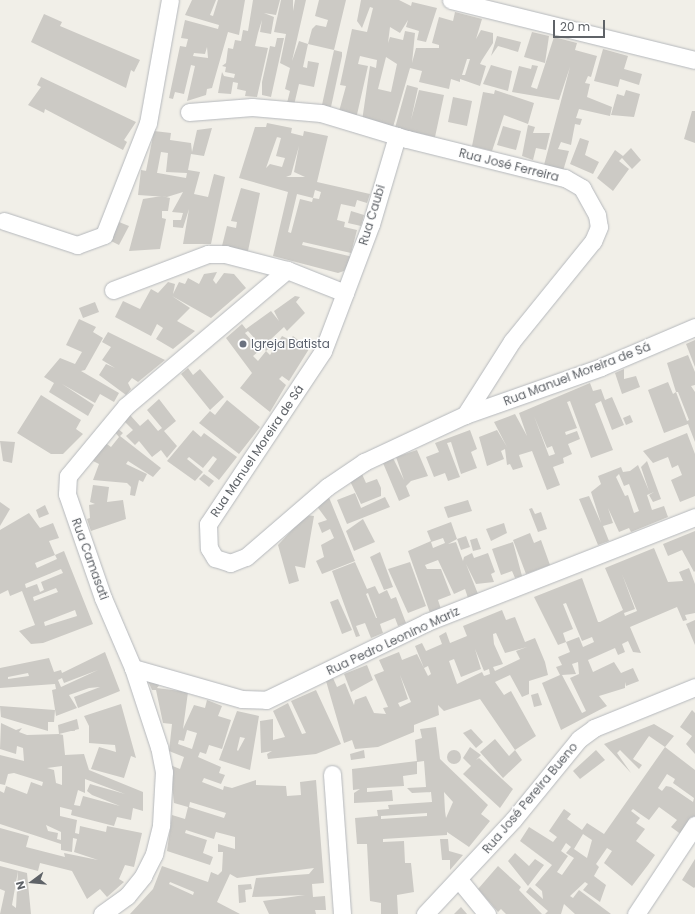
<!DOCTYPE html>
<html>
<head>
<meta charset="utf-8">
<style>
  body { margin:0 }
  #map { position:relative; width:695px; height:914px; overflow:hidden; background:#f1efe8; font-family:Poppins,sans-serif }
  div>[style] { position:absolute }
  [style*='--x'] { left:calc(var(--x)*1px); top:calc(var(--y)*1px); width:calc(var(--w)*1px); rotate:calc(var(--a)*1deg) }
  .building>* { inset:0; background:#cccac5 }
  .round { border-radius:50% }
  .roads { filter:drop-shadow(0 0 1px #b5b8bc) drop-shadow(0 0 1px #b5b8bc) }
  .minor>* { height:17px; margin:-8.5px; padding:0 8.5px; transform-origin:8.5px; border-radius:8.5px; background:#fff }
  .dots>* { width:11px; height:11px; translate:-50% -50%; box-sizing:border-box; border:2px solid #fff; border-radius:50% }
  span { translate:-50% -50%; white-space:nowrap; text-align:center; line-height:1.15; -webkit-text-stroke:3px #fff; paint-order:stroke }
  .street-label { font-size:12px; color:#5f6368 }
  .worship-label { font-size:12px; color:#5b616d }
  .left { translate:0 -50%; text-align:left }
  .north { position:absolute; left:12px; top:862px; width:40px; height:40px; -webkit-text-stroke:3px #fff; paint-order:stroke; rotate:254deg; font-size:11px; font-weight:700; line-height:16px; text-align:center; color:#5f6368 }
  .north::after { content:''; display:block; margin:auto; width:14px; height:18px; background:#5f6368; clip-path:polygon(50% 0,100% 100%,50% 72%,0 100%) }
  .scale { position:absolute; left:553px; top:20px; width:52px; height:18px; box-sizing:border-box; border:2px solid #5f6368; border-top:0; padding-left:5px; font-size:12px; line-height:14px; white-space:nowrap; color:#5f6368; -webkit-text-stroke:3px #fff; paint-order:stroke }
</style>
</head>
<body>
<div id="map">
  <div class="building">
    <i style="clip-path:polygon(evenodd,192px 0,216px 0,210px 15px,213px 16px,218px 0,245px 0,239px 35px,228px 32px,212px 88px,207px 89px,206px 95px,187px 101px,195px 66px,191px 65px,184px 94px,175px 92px,173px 99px,169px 98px,180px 46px,186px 47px,188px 39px,181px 38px,185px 20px,218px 29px,219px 25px,185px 15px,192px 0,207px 47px,208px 58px,193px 56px,194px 53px,205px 54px,207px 47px)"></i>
    <i style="clip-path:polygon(253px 0,280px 0,276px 15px,264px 13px,274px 17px,271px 34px,260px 32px,262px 20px,258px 33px,255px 46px,268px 48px,257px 97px,245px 96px,246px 91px,237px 89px,238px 83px,233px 82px,231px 94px,218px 93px,222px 72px,224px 76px,234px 78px,235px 74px,225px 72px,226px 67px,222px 66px,226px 63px,228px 48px,233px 49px,235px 40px,241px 41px,243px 30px,248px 31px)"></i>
    <i style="clip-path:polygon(281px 0,293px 0,293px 11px,295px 0,306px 0,292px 61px,299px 41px,308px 44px,303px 67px,307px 68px,308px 61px,319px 63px,314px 87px,299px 84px,294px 105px,287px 103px,290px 91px,285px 89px,290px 68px,280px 63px,286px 34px,274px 32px)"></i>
    <i style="clip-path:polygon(319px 0,346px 0,334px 50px,308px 44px,312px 29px,316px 25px,326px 27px,328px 20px,315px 16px)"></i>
    <i style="clip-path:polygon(evenodd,361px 0,399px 0,411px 6px,412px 2px,437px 8px,426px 42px,417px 40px,419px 31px,406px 27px,408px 20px,400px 33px,390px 27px,388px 43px,390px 37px,403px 40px,405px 31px,415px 33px,412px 63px,416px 48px,439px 48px,439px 45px,432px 43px,439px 17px,453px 21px,455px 12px,482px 19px,476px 39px,481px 30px,493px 33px,493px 43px,482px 60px,480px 64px,486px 66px,480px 86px,460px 79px,460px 82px,451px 79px,449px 89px,419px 82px,422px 71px,410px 68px,393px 127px,362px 121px,370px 66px,376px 68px,377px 60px,360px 56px,358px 64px,368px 66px,356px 119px,338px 115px,346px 86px,340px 85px,352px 29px,367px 32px,373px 8px,370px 7px,362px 28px,357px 21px,361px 0,386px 57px,397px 64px,391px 92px,378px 89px,386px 57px,361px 0,467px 59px,470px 59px,465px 75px,462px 75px,467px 59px)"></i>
    <i style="clip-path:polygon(44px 14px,62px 22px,60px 26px,140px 60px,134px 72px,131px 70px,126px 88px,31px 42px)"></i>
    <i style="clip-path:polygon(532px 32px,549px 36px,545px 63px,524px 57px)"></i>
    <i style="clip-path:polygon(497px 36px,521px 42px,518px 52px,498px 46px,491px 56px)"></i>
    <i style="clip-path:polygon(554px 37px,577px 43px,575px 50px,597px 56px,591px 77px,588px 76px,585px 83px,590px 84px,587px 97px,612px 107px,610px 116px,579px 109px,576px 118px,582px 119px,580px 125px,575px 124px,571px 145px,561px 142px,558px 149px,569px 151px,563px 171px,544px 165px,570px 67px,559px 100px,512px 92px,519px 66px,531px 69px,532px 65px,538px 66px,531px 87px,537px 89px)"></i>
    <i style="clip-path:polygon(277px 38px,284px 38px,271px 97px,262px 95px,262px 82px,270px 46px,275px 47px)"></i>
    <i style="clip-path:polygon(603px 49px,628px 56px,624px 69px,642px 74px,639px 85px,620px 79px,618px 87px,594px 81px)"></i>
    <i style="clip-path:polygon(334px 50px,342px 52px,342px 56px,331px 107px,322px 105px)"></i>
    <i style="clip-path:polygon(491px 65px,512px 71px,508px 91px,483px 84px)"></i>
    <i style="clip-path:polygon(41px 77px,136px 122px,124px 140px,127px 142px,123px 150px,45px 109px,44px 113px,28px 105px,41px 87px,37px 85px)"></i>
    <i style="clip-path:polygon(407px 85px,418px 88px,411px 120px,419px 90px,444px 95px,435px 137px,395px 128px)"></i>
    <i style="clip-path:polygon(495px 90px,534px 103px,528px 124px,504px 115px,492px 151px,472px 146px,483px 92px,494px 94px)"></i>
    <i style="clip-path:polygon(626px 90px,640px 94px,634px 117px,611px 115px,617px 94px,624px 96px)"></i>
    <i style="clip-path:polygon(453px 97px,472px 101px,467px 126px,448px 122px)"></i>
    <i style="clip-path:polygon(692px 111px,695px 111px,695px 143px,684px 139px)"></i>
    <i style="clip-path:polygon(evenodd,267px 123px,292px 128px,291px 133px,303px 136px,304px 131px,328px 136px,317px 182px,370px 194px,367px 203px,357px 200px,355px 207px,341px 204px,337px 220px,345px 222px,344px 227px,357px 230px,351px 253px,303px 242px,302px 245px,353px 257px,344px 271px,338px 273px,273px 256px,288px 192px,239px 178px,255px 127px,266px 127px,267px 123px,277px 137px,281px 138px,276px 156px,285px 158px,282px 167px,270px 164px,266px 168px,277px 137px,267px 123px,299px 146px,294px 172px,305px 177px,286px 177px,291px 175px,299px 146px,267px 123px,315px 190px,321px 192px,319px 199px,313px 198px,315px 190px,267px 123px,297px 194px,313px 198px,312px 202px,300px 199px,291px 233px,288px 232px,297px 194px)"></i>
    <i style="clip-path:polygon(528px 125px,535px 127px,533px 133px,550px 133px,546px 150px,536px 148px,533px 160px,522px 156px)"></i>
    <i style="clip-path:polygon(503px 126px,521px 131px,516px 150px,497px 145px)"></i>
    <i style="clip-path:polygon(212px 128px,204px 156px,191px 154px,188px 170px,200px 172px,194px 194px,208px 197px,214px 174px,225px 177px,211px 244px,183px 244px,189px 209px,183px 228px,173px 227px,173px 220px,181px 220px,183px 213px,172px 212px,183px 192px,167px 197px,138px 195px,141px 170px,186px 178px,187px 173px,166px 172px,168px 153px,161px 152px,157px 173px,146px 171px,154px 131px,171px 133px,170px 140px,191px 143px,192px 152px,197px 130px)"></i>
    <i style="clip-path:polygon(580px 138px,589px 141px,585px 155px,599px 162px,593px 174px,570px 164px)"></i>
    <i style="clip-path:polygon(631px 148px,641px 160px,632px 169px,622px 158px,619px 161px,629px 169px,613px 191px,597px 178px,615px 150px,623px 156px)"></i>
    <i style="clip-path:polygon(241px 188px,260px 193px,248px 251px,222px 246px,227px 226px,236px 228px,237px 222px,231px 221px)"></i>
    <i style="clip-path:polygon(162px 196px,170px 198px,168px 211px,162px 211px,162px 218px,166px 219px,160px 249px,129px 251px,143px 199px)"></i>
    <i style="clip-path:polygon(351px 211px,364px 215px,361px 226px,348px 223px)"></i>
    <i style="clip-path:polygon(119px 222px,129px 226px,119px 245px,111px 241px)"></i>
    <i style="clip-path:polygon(217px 272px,213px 280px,216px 284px,224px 273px,234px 274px,246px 288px,211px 318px,172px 296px,190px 308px,177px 321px,195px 331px,173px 349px,156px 339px,163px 328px,157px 324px,151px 336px,115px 317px,123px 301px,140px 309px,151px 289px,158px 293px,168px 282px,175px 284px,173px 294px,179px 282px,185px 284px,188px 278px,199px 284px,204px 274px)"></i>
    <i style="clip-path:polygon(295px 296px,300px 297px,296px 302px,305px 313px,287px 331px,284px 327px,270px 340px,273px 344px,266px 351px,248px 331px,245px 333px,260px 350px,253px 356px,258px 361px,266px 351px,270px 355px,282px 336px,290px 340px,293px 336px,309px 349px,289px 381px,282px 376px,279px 379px,286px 385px,270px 412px,240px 388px,252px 373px,226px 338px,242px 324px,246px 329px,271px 311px,279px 321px,274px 311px)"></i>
    <i style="clip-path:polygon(95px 302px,99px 312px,83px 318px,79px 308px)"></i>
    <i style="clip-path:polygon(79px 319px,96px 327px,93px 332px,103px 338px,85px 370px,81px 371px,119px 393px,114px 402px,100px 394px,95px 403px,62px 384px,94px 405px,88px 416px,49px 392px,54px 383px,44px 377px,60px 358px,75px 364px,82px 352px,66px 345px)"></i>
    <i style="clip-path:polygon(108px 332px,165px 360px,138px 382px,132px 378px,128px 383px,131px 389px,126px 395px,99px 375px,106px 364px,115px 368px,102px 360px,111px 347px,102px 342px)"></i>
    <i style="clip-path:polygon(695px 340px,695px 367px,686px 344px)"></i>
    <i style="clip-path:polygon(evenodd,688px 355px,695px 372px,695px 385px,691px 386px,695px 392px,695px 442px,688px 424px,664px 433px,648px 390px,668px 382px,673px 394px,676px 392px,667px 363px,688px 355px,676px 392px,678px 392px,689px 420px,687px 421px,676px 392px)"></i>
    <i style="clip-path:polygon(188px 368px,193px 375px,200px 369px,224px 397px,210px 410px,181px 374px)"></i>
    <i style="clip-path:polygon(624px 369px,624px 379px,636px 376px,640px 387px,622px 394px,615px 373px)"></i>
    <i style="clip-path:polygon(evenodd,590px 383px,593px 391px,601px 389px,605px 400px,612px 397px,624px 425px,612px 430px,601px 401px,595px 404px,613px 450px,591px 458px,570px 401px,567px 402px,577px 428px,565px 432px,566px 435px,577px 431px,580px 439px,568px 444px,572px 454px,563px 458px,564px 463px,553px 467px,560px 485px,547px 490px,532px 451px,519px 455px,523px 467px,513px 470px,510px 464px,507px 465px,505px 449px,501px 451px,504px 459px,487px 466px,479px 437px,497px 430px,507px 447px,494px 422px,515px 414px,527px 436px,519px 413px,590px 383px,534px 416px,547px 448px,552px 446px,555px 454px,549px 456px,534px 416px)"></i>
    <i style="clip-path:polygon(41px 395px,81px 420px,76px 429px,83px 434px,63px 454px,51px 454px,17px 433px)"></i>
    <i style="clip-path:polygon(159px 399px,176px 421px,164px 431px,177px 446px,167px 458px,161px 450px,152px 457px,139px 441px,135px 445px,126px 436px,133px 430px,124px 421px,130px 415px,140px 426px,148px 419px,158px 431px,162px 428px,147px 410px)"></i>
    <i style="clip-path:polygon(227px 400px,260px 427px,239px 454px,199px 423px,210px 411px,215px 415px)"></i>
    <i style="clip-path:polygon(630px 415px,633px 422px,626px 425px,623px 418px)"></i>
    <i style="clip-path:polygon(117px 428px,123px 433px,120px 436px,161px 468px,153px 477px,128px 461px,126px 464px,147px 474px,143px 482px,139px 480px,135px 496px,130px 495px,131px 487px,127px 483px,93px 480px,99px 464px,93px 461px,104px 442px,111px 447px,119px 437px,114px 431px)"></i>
    <i style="clip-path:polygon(193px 430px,201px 437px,204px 433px,237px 457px,219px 480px,208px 471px,217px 459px,213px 456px,203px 468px,189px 457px,187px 459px,203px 472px,195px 481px,167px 461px)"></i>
    <i style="clip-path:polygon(470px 430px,477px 449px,471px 452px,477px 468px,461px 474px,451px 442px,447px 443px,460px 477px,448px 481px,445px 473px,434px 477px,426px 457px,439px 452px,435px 443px)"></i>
    <i style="clip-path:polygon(687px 433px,695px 454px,695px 496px,680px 502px,671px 480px,682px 475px,678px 465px,672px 468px,668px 457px,653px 463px,643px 451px)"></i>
    <i style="clip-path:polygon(0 441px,15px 442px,12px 463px,3px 461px)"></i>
    <i style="clip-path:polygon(417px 450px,428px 476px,411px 481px,406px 486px,410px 496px,399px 501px,383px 463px,393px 458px,404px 480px,396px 457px)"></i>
    <i style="clip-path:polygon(evenodd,647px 461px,661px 499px,653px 502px,649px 495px,654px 492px,647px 495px,652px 510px,664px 506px,668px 517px,631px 532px,629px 528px,619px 532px,608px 508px,613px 523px,603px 526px,609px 541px,598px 545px,579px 499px,589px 496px,601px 523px,591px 492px,601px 484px,598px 476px,621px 467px,623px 472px,630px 471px,638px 465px,649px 491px,641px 467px,647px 461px,619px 474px,624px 486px,629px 484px,639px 511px,634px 513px,628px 495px,625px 496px,616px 477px,619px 474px)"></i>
    <i style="clip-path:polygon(204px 474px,214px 481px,209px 487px,199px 479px)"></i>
    <i style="clip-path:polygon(362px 474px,366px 483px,377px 479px,381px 488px,381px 496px,361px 504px,350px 481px)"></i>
    <i style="clip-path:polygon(93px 485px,109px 487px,107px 502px,123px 500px,126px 519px,91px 531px,87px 519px,90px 518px,89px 505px,95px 504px,90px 502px)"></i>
    <i style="clip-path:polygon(355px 493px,361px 508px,385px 497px,390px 507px,347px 524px,337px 500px)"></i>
    <i style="clip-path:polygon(328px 495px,355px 561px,322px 574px,316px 561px,324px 557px,321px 545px,334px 538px,330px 529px,322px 533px,318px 523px,327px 520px,316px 505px)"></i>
    <i style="clip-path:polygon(468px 500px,472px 511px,448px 518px,444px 507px)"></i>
    <i style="clip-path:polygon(0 502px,10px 509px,0 526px)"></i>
    <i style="clip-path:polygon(45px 505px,49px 514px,39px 518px,36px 510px)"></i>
    <i style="clip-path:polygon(532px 508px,535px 514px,541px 512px,547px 529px,538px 532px,529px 509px)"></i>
    <i style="clip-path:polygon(evenodd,29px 513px,40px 528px,53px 523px,59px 538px,49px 541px,55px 555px,35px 563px,37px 568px,57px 559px,55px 555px,64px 551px,93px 624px,43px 643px,31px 644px,19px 631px,35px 625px,22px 591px,10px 596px,8px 590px,0 594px,0 530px,29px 513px,61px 569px,63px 573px,41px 582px,44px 590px,40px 592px,37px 584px,26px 588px,25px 584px,61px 569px,29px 513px,56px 588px,58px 592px,34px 601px,33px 597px,56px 588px,29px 513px,75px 610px,77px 616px,45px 626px,44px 622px,75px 610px)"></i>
    <i style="clip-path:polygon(306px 515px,314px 516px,305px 568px,295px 566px,299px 581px,289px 584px,278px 545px)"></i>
    <i style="clip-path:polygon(363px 519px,375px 542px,354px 551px,346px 531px)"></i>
    <i style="clip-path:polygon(evenodd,451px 522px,457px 539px,466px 536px,470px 547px,461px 550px,457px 539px,448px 544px,456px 542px,463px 561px,464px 557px,472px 553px,474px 558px,488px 553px,495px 572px,491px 574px,494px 582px,476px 584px,466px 564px,478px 594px,468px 598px,465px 589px,454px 594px,438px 560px,425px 565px,427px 569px,441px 569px,451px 595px,438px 600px,441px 609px,430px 613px,408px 551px,431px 541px,427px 531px,451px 522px,443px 538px,445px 543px,433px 548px,431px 542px,443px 538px)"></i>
    <i style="clip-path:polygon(504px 523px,507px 533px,491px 541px,486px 529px)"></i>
    <i style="clip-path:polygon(695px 531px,695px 571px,694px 572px,682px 550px,668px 556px,663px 544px)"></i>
    <i style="clip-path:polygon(530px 533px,534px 543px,541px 540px,550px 565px,526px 574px,513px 540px)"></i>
    <i style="clip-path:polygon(477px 538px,481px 549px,473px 551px,470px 540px)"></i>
    <i style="clip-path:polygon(513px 542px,522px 576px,515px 578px,512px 571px,501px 575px,492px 549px)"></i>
    <i style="clip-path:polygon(evenodd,654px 548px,668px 582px,683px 581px,679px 572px,689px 568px,695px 584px,695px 613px,685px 615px,687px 620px,683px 621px,677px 607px,630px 627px,641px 653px,633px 652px,628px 641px,622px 644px,625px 652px,618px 655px,615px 648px,588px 660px,593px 672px,614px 662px,621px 673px,633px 668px,639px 681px,626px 686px,625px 682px,625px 688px,599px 696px,607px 706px,561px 730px,542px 683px,560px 675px,556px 667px,562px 665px,558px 657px,570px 652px,566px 642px,579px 637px,583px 647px,594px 642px,592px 637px,582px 641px,566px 603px,563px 604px,573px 629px,563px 633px,566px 642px,558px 645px,534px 597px,582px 578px,598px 622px,600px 622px,623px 610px,605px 568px,654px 548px,622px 574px,637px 611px,625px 616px,624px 613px,635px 609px,622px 574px,654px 548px,578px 662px,579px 674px,570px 678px,586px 711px,582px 713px,562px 675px,576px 674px,572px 664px,578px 662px)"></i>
    <i style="clip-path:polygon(380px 552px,393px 587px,384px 590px,370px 557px)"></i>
    <i style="clip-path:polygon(evenodd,355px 562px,367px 589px,375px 586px,379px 594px,387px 590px,391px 599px,396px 597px,406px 623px,398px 626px,395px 618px,380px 624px,383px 633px,371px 638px,365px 623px,356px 626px,360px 636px,356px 637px,332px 571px,355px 562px,368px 593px,377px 618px,376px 618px,366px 594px,368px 593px)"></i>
    <i style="clip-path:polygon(410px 562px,426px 606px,408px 613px,388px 569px)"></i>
    <i style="clip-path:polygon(338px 599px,352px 630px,342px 634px,330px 602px)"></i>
    <i style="clip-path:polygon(evenodd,502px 610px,506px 620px,515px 617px,525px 642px,535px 638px,545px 662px,548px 675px,529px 681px,529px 694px,522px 697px,510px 675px,495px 682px,504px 695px,511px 691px,536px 736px,515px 750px,480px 699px,444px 711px,438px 705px,439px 715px,414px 725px,414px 732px,378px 747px,355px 749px,352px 740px,344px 743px,326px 681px,333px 678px,337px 687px,345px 683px,354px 705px,355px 700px,366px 696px,374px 713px,386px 714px,383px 708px,388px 707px,374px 675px,384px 671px,379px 660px,399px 652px,402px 660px,417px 654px,428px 676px,431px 674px,428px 666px,424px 668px,415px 646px,422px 643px,426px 651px,442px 644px,439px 636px,446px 632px,450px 643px,467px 636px,463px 626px,502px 610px,496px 633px,505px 653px,527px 647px,516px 651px,520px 659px,495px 671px,493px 667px,503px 664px,494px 644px,493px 634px,496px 633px,502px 610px,475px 649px,484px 671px,489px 669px,490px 674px,484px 676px,482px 672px,457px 684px,449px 661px,454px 659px,461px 677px,481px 669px,475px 649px,502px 610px,400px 675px,411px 702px,400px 707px,398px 703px,408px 699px,400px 675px)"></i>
    <i style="clip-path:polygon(695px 620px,695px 645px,686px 624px)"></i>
    <i style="clip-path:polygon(evenodd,105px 652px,120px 691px,78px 708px,74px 697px,100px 687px,89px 688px,69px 695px,77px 708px,56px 716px,52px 690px,56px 689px,55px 684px,0 688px,0 668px,49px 658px,54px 672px,61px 670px,62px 673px,105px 652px,98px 670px,61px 687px,58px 680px,62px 678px,64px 683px,98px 670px,105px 652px,28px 673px,29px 676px,8px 679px,8px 677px,28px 673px)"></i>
    <i style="clip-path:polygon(367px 665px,373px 680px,351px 692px,344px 674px)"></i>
    <i style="clip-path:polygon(evenodd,148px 681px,160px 684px,157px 688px,188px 692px,183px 729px,194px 705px,205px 708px,207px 700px,222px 706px,218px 716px,231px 720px,222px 749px,209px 745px,206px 754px,200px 752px,198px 757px,221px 767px,219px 773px,225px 775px,221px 784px,204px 778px,202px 782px,223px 790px,224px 786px,232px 788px,256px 780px,256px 785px,286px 786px,287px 796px,301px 795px,300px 782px,316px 780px,324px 883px,312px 884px,313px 897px,325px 896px,326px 910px,315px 910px,316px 914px,269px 914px,263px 901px,305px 895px,252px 897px,256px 878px,309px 874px,314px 868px,237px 878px,230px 874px,217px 902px,240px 914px,130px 914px,153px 889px,162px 866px,208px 882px,211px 872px,218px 875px,222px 871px,223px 852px,218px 852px,218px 844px,235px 849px,235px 837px,216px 832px,214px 839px,186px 830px,185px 833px,207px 840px,203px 853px,213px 857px,210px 865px,167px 851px,172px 815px,185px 819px,188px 807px,174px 803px,170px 765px,180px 769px,184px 757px,169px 751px,172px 724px,163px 723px,156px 690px,152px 690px,148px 681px,187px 730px,197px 733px,192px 749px,178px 744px,179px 740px,184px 741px,187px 730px,148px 681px,190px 802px,226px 813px,224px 818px,189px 807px,190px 802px,148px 681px,170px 882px,194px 892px,193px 895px,169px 884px,170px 882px)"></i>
    <i style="clip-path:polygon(316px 690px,341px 744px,316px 754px,268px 759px,267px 754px,272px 751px,261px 753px,260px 721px,273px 719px,273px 740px,285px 737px,273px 711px,288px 703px,302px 734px,306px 733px,291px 701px)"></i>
    <i style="clip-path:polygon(538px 693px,542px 705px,534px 707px,531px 695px)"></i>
    <i style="clip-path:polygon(121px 704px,136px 758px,131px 756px,124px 778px,91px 769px,99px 747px,116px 752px,115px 745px,89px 743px,89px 726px,84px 716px)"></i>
    <i style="clip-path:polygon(0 706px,55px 710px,54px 722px,48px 722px,48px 731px,1px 717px)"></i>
    <i style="clip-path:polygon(692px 710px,695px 713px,695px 754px,686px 744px,692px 736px,680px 727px)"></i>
    <i style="clip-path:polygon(evenodd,237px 711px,259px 716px,250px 770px,219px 760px,237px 711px,240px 737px,245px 738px,238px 751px,237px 750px,240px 737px)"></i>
    <i style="clip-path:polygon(evenodd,77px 719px,79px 729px,59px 734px,63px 735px,65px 755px,84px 754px,89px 770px,143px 792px,143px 811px,133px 808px,131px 820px,117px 817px,114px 826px,71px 815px,72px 810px,60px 807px,60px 816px,77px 820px,75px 833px,79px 834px,80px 826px,106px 832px,107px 826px,142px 833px,134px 867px,125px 865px,119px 879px,124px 882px,107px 897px,100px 889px,87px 899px,72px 871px,40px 863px,38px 871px,0 861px,0 828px,29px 836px,26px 847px,65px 857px,64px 853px,98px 860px,74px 852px,77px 839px,73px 838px,72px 852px,61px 850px,61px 844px,0 824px,0 791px,4px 793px,6px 786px,27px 794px,31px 782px,42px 786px,43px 782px,14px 773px,8px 774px,5px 785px,0 784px,0 755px,24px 761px,23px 748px,17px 746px,16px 754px,0 749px,1px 723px,16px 730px,22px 728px,19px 732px,27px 735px,59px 734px,58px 725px,77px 719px,62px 766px,62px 785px,56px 783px,54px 770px,47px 768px,62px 766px,77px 719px,85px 779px,125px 794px,90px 784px,87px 791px,92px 795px,120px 806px,83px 796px,80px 806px,74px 805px,78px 790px,85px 793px,85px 779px,77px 719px,46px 825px,61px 832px,61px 840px,57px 839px,58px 833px,48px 831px,46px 825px)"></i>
    <i style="clip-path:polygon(654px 724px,674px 736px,665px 747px,649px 736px,633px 759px,642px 765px,639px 769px,620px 750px,617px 753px,631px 773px,604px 744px)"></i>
    <i style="clip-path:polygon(evenodd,436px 727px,440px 759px,488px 805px,481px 814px,490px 821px,469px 847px,447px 832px,447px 835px,383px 839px,383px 842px,404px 841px,405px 863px,411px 863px,414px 892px,397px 895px,398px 914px,381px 914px,381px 903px,370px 901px,367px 844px,357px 844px,355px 818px,378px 816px,377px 810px,389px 809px,388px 805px,432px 802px,431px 792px,412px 793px,407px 788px,426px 787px,424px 761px,417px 762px,415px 740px,422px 738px,420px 729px,436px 727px,444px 792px,453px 802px,446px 818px,445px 811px,444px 792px,436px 727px,427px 813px,427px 816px,381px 819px,381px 816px,427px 813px)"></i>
    <i style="clip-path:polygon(471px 729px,483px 742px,476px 748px,463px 733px)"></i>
    <i style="clip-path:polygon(495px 739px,509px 756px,515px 750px,522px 760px,503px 778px,480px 752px)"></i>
    <i style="clip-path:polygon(470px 747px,481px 755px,476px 760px,479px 758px,513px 789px,500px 808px,463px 774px,471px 766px,463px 758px)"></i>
    <i style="clip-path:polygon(evenodd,665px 747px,695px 770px,695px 817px,682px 835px,671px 827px,677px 820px,659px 807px,649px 820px,633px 809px,631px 811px,640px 818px,636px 823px,645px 829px,636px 841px,655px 855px,648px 865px,632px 886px,604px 863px,612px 851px,607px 848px,596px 864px,599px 867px,594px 876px,606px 885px,600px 902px,583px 890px,588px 884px,585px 882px,570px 896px,573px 898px,579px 890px,611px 914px,575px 914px,564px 904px,561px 914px,545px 914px,548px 911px,526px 892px,530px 887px,543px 899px,542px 891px,535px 885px,552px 865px,520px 841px,529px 827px,553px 842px,557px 837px,549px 831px,564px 809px,571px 814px,567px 819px,582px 830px,587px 823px,604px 834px,665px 747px,667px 774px,675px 779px,673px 783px,694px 798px,693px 802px,671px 787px,666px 786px,662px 791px,658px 788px,667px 774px,665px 747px,583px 834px,592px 840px,587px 858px,574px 849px,583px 834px,665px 747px,566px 843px,571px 847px,566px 853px,574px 858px,562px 875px,557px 872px,568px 856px,561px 851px,566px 843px)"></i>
    <i class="round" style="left:447px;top:750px;width:14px;height:14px"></i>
    <i style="clip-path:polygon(364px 750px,365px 758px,351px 760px,350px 754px)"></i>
    <i style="clip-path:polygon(596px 750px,605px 760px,580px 779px,573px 771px)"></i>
    <i style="clip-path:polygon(417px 761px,417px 774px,403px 776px,404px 786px,367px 788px,367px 792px,392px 790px,393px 801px,354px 803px,354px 793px,360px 789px,353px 790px,352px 769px)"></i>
    <i style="clip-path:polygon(440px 839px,448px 839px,449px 851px,463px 855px,450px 870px,450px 860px,442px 860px)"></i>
    <i style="clip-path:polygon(515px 853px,529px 866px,535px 859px,544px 865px,528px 886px,508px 861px)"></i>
    <i style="clip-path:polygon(695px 859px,695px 887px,694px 888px,682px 880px)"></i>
    <i style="clip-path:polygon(evenodd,0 866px,27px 873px,31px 914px,0 914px,5px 891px,0 889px,0 866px,18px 871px,16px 908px,12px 905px,18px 871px)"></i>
    <i style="clip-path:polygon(498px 866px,521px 887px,519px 890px,542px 914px,506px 914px,501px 909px,498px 912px,478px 889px)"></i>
    <i style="clip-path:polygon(251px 884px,252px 889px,245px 890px,246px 902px,239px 903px,238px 885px)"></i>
    <i style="clip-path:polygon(461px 907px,467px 914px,454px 914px)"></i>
  </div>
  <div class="roads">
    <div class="minor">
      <i style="--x:451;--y:0;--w:251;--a:13.8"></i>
      <i style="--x:189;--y:112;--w:63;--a:-4.5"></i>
      <i style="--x:252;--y:107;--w:69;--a:5"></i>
      <i style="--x:321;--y:113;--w:90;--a:16.8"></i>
      <i style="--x:407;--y:139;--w:163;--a:13.9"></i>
      <i style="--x:565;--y:178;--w:20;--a:30"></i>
      <i style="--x:582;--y:188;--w:31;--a:61"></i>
      <i style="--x:597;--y:215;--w:12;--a:81"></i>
      <i style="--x:599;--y:227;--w:15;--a:113"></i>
      <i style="--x:593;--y:241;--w:129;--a:129"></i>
      <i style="--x:512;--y:341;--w:88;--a:122.4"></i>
      <i style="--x:4;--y:221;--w:77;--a:18.2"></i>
      <i style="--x:77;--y:245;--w:29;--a:-20"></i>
      <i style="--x:104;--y:235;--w:120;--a:-68.6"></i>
      <i style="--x:148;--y:123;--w:125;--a:-79.9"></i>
      <i style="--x:113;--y:290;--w:102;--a:-20.8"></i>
      <i style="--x:208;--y:254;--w:17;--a:0"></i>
      <i style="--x:225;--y:254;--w:64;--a:14.5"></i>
      <i style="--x:287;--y:270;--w:62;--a:21.6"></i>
      <i style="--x:345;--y:293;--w:62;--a:110.8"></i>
      <i style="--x:323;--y:351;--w:208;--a:123.6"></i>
      <i style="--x:208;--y:524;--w:24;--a:88"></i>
      <i style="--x:209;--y:548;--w:12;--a:59"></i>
      <i style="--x:215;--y:558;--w:16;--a:18"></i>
      <i style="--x:230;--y:563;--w:17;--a:-21"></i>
      <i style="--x:246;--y:557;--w:107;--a:-40.8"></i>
      <i style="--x:327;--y:487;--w:45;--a:-34"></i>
      <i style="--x:364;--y:462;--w:111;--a:-25"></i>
      <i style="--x:465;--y:415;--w:144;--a:-19.4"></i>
      <i style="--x:601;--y:367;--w:102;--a:-23.1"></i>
      <i style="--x:345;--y:293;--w:74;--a:-69.4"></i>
      <i style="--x:371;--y:224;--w:92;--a:-73.5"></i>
      <i style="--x:133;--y:668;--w:113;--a:15.9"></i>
      <i style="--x:242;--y:699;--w:24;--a:2"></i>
      <i style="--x:266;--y:700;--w:179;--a:-25.8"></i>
      <i style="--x:427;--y:622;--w:288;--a:-21.4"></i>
      <i style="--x:332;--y:774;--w:140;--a:85.9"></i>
      <i style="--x:460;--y:881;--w:43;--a:50.7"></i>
      <i style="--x:102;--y:914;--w:31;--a:-36"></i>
      <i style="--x:127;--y:896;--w:26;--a:-51"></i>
      <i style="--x:143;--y:876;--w:25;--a:-63"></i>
      <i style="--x:154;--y:854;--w:30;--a:-76"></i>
      <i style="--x:161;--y:825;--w:53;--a:-86.8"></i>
      <i style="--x:164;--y:772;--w:25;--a:-101"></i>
      <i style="--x:159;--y:747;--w:83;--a:-108.2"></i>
      <i style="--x:133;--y:668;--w:76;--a:-113.2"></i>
      <i style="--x:103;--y:598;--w:110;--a:-109.1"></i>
      <i style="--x:67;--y:494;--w:18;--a:-87"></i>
      <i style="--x:68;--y:476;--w:91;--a:-50.4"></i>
      <i style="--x:126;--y:406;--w:211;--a:-40.2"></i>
      <i style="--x:425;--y:914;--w:129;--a:-46.9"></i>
      <i style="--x:513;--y:820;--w:104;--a:-50.8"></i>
      <i style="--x:579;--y:739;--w:19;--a:-36"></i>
      <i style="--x:594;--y:728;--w:109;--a:-22.1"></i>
      <i style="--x:636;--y:914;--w:107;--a:-56.5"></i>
    </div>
  </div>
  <div class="dots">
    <i style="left:243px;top:344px;background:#6b7280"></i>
  </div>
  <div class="street-label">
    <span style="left:509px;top:165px;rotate:14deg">Rua José Ferreira</span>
    <span style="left:372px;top:215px;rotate:-73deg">Rua Caubi</span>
    <span style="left:577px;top:374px;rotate:-21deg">Rua Manuel Moreira de Sá</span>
    <span style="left:257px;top:451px;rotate:-56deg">Rua Manuel Moreira de Sá</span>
    <span style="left:90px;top:559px;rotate:70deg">Rua Camasati</span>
    <span style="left:393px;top:641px;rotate:-25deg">Rua Pedro Leonino Mariz</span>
    <span style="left:530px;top:798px;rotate:-50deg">Rua José Pereira Bueno</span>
  </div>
  <div class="worship-label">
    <span class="left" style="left:251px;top:344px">Igreja Batista</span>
  </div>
  <div class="north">N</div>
  <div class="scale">20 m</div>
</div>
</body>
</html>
